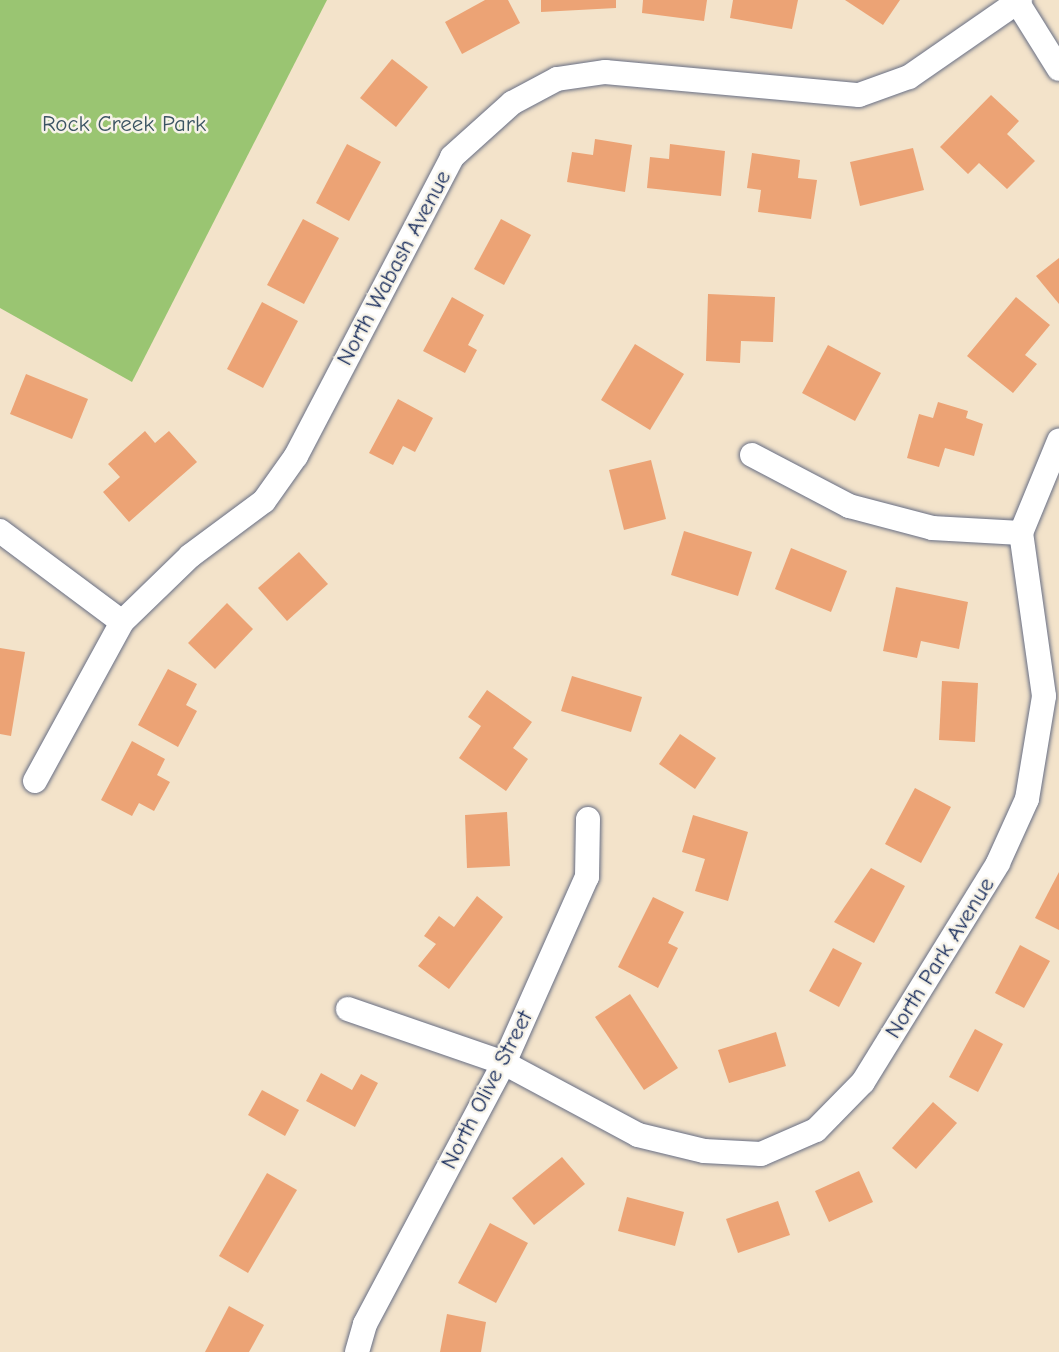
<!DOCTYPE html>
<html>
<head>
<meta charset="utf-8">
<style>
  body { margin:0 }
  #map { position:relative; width:1059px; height:1352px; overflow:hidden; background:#f3e3ca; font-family:"Comic Neue",sans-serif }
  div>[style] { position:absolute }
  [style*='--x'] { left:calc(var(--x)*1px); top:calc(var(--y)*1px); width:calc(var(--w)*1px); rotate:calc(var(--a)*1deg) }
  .green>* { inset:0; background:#9ac572 }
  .building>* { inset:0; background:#eca375 }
  .roads { filter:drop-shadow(0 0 2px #676e84) drop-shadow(0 0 2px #676e84) }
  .minor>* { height:24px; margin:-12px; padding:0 12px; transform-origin:12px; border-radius:12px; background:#fff }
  span { translate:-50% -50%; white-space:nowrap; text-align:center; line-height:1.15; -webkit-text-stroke:5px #f7f3e8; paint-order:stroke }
  .park-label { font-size:23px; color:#3b5463 }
  .street-label { font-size:23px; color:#1b2f5e }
</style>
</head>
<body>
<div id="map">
  <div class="green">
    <i style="clip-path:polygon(0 0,327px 0,132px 382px,0 308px)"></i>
  </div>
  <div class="building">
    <i style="clip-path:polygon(485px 0,508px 0,520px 23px,462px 54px,445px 22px)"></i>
    <i style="clip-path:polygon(541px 0,616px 0,616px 8px,541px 12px)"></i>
    <i style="clip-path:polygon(643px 0,707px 0,704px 21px,642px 13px)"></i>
    <i style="clip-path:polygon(733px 0,798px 0,792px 29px,730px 18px)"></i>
    <i style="clip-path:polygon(845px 0,900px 0,883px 25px)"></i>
    <i style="clip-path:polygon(392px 59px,428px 87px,396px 127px,360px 98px)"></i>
    <i style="clip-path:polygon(991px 95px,1019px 121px,1007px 134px,1035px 161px,1007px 189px,979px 163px,968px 174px,940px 147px)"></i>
    <i style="clip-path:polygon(595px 139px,632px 145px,625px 192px,567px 182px,572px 152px,593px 155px)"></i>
    <i style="clip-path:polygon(347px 144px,381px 162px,349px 221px,316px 203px)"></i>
    <i style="clip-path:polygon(670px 144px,725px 151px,721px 196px,647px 188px,650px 157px,669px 159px)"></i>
    <i style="clip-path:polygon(913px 148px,924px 190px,860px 206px,850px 162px)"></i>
    <i style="clip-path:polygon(752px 153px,800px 160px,798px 178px,817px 180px,811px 219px,758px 212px,761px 190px,747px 188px)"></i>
    <i style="clip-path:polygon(303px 219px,339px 238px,304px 304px,267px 285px)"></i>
    <i style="clip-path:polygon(501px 219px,531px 235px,504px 285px,474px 269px)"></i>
    <i style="clip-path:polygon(1059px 258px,1059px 304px,1036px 276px)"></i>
    <i style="clip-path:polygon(708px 294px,775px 297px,773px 342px,741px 341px,740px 363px,706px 361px)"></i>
    <i style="clip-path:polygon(452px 297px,484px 315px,468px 345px,477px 350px,465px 373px,423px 351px)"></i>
    <i style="clip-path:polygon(1016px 297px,1050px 325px,1025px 355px,1037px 364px,1013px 393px,967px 356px)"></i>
    <i style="clip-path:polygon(262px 302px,298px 321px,263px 388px,227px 369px)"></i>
    <i style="clip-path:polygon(635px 344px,684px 374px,650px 430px,601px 400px)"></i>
    <i style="clip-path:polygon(828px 345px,881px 373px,855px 421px,802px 393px)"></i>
    <i style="clip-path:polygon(26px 374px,88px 399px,72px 439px,10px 414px)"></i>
    <i style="clip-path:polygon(398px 399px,433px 418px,415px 452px,403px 446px,393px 465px,369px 453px)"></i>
    <i style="clip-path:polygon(938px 402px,968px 411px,966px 418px,983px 424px,974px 456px,945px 448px,939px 467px,907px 458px,919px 414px,933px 418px)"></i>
    <i style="clip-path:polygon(145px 431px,155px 443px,169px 431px,197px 462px,129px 522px,103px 492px,120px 477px,108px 464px)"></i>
    <i style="clip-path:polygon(651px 460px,666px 519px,624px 530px,609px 470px)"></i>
    <i style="clip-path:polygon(684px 531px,752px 552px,738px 596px,671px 575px)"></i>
    <i style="clip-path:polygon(791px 548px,847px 571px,831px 612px,775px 589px)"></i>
    <i style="clip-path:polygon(299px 552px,328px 584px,287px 621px,258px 588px)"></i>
    <i style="clip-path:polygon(896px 587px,968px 602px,959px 649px,921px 641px,917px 658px,883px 651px)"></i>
    <i style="clip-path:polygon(227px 603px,253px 629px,215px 669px,188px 643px)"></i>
    <i style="clip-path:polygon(0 648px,25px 652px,11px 736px,0 734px)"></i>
    <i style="clip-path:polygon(168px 669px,197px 684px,186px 705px,197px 711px,178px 747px,138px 725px)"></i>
    <i style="clip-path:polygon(572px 676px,642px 697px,631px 732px,561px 711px)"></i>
    <i style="clip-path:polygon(942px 681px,978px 683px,975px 742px,939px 740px)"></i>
    <i style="clip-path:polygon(487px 690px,532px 722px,513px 748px,528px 759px,506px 791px,459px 758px,481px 726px,468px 717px)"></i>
    <i style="clip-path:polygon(680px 734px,716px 758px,695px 789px,659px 764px)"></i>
    <i style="clip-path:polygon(132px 741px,165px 759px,157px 775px,170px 782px,154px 811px,139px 803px,132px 816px,101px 800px)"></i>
    <i style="clip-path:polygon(915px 788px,951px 807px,921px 863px,885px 844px)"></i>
    <i style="clip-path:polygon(507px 812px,510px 866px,467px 868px,465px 815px)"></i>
    <i style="clip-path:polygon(693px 815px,748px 832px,728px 901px,695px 891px,705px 859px,682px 852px)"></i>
    <i style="clip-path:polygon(871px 868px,905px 886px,874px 943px,834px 922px)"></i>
    <i style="clip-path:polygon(1059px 872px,1059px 930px,1035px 918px)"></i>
    <i style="clip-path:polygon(477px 896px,503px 917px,449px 989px,418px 966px,436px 944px,424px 936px,439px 916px,454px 927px)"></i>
    <i style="clip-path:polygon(653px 897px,684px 912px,668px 943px,678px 948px,658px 988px,618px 967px)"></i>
    <i style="clip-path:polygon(1020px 945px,1050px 961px,1024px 1008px,995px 993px)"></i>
    <i style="clip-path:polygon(833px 948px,862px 963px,839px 1007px,809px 991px)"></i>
    <i style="clip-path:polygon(630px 994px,678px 1068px,644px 1090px,595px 1017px)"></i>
    <i style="clip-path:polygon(975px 1029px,1003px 1044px,978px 1092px,949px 1077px)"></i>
    <i style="clip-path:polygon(776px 1032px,786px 1066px,729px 1083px,718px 1050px)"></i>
    <i style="clip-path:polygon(321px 1073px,352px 1090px,361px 1074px,378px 1083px,355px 1127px,306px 1101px)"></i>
    <i style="clip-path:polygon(262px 1090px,299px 1110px,285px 1136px,248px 1115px)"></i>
    <i style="clip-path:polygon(933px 1102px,957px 1123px,916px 1169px,892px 1148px)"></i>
    <i style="clip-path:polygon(562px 1157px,585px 1184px,534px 1225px,512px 1198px)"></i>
    <i style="clip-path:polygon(859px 1171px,873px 1202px,829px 1222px,815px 1191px)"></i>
    <i style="clip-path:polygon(267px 1173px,297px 1190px,248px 1273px,219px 1256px)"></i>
    <i style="clip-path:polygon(627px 1197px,684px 1212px,675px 1246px,618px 1231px)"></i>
    <i style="clip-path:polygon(778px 1201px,790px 1235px,738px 1253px,726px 1219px)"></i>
    <i style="clip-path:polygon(490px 1223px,528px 1243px,496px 1303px,458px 1283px)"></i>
    <i style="clip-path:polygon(229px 1306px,264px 1325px,249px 1352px,205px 1352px)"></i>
    <i style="clip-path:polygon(447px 1314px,486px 1322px,481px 1352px,440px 1352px)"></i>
  </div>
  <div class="roads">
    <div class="minor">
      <i style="--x:1016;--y:0;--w:81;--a:58.1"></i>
      <i style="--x:752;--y:455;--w:110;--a:27.7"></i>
      <i style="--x:849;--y:506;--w:86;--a:14.8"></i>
      <i style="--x:932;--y:528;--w:89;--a:3.2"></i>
      <i style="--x:0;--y:531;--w:152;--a:36.7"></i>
      <i style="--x:35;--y:781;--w:181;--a:-61.3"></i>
      <i style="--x:122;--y:622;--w:95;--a:-44.1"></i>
      <i style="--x:190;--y:556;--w:92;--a:-36.6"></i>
      <i style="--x:264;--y:501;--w:55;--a:-54.6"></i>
      <i style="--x:296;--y:456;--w:337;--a:-62.4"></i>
      <i style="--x:452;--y:157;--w:81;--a:-42"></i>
      <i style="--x:512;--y:103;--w:51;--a:-28.1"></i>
      <i style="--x:557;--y:79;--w:49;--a:-8.3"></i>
      <i style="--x:605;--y:72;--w:255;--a:5.2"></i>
      <i style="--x:859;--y:95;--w:53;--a:-19.8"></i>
      <i style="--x:909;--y:77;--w:135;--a:-34.7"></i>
      <i style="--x:348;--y:1009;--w:165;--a:19.1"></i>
      <i style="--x:504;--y:1063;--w:152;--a:28.2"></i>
      <i style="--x:638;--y:1135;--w:68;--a:13.6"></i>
      <i style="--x:704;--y:1151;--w:57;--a:3"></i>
      <i style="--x:761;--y:1154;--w:60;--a:-23.6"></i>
      <i style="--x:816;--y:1130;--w:67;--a:-45.6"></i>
      <i style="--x:863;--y:1082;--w:257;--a:-58.3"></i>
      <i style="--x:998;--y:863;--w:70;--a:-65.6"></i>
      <i style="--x:1027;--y:799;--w:104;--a:-80.6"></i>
      <i style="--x:1044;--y:696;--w:165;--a:-98"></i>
      <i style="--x:1021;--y:533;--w:100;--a:-67.6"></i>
      <i style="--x:357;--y:1352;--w:29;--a:-74"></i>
      <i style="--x:365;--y:1324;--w:296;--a:-62"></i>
      <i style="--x:504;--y:1063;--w:204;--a:-66"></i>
      <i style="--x:587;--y:877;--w:58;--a:-89"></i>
    </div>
  </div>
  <div class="park-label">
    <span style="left:124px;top:124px">Rock Creek Park</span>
  </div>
  <div class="street-label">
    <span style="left:394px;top:268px;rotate:-62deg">North Wabash Avenue</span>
    <span style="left:940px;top:958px;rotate:-58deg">North Park Avenue</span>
    <span style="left:487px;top:1090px;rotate:-63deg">North Olive Street</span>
  </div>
</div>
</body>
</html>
